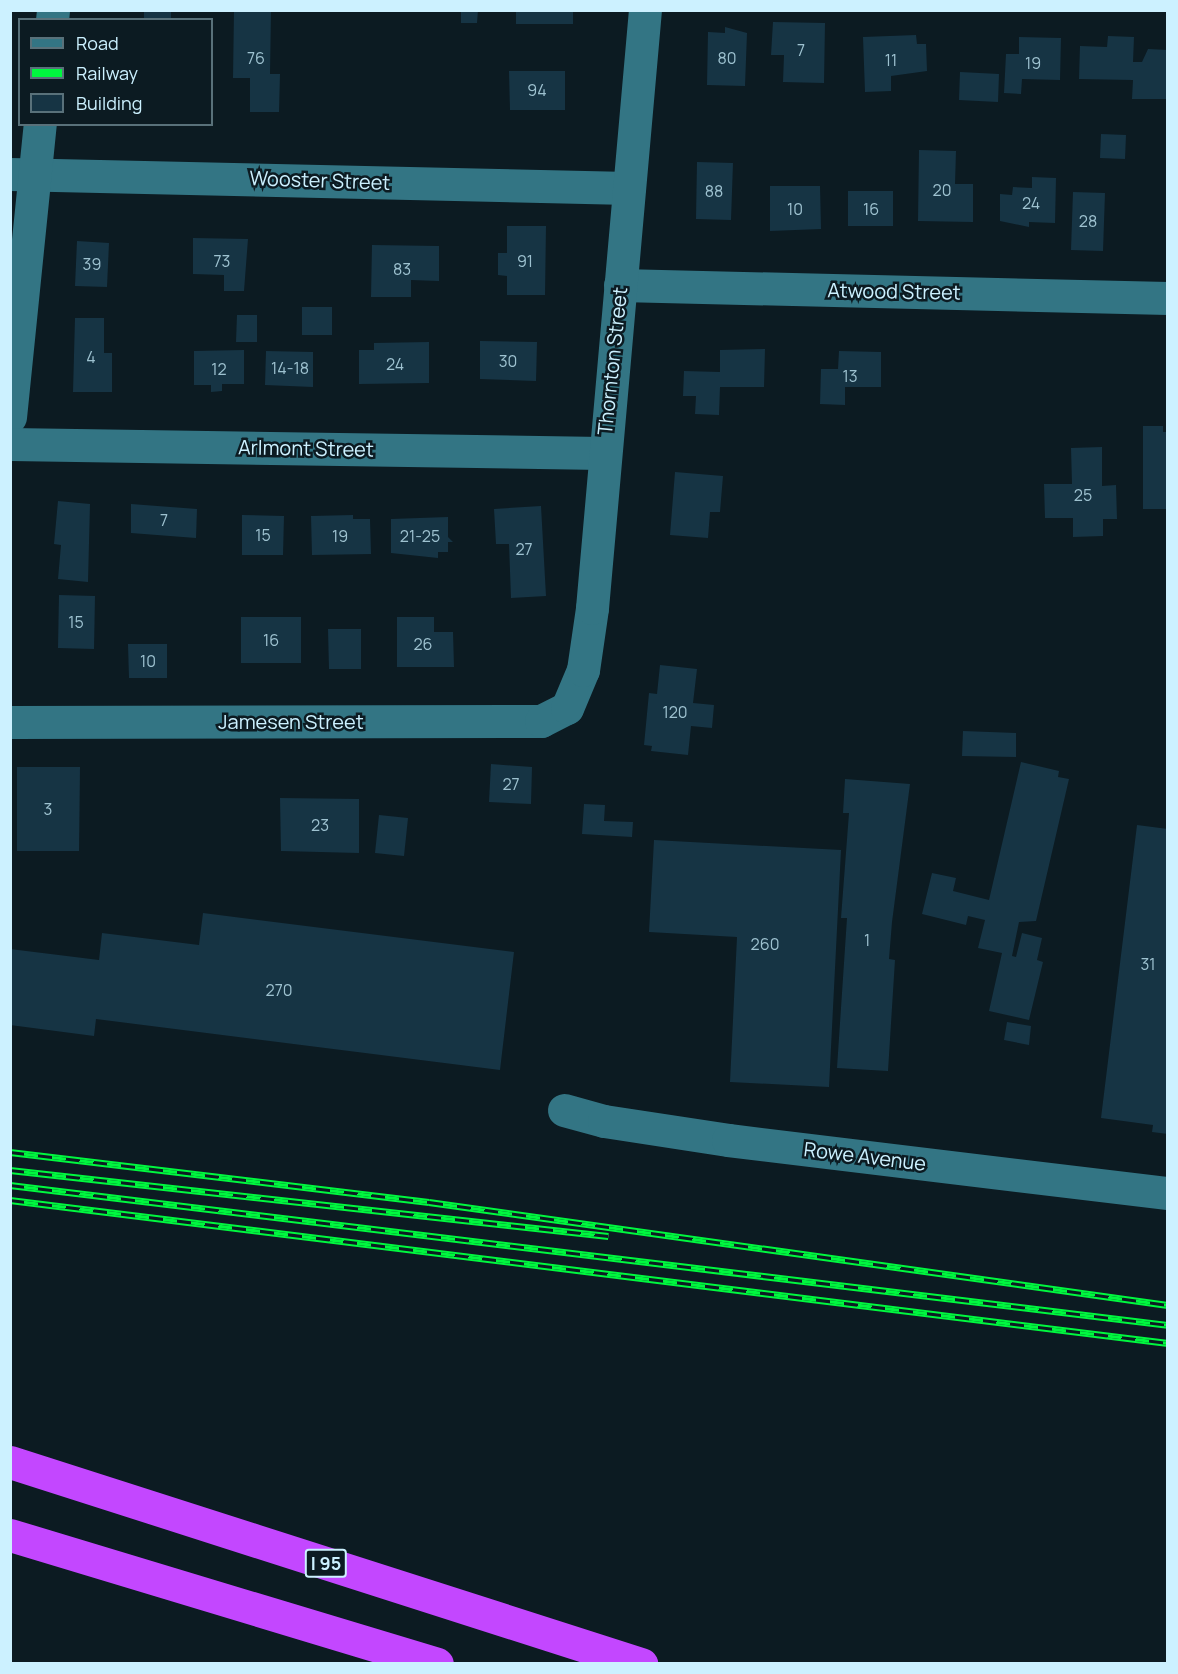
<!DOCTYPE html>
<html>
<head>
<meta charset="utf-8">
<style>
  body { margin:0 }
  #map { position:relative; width:1178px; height:1674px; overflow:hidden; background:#0c1b22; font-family:Manrope,sans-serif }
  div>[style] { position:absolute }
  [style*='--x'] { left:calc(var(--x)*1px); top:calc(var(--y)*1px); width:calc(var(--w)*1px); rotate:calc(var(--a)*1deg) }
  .building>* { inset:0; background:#163444 }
  .minor>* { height:33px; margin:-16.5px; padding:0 16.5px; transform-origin:16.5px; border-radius:16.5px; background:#337584 }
  .highway>* { height:33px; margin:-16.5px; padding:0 16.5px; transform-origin:16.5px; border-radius:16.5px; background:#c347ff }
  .rail>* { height:7px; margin-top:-3.5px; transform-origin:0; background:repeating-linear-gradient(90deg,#0c1b22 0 14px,#00f73f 0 28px); box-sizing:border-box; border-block:2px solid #00f73f }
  span { translate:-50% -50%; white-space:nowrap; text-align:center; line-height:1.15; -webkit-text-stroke:5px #0c1b22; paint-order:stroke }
  .number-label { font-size:16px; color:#9ec2d0 }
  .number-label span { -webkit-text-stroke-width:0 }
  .shield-label span { padding:2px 4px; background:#0c1b22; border:2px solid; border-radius:4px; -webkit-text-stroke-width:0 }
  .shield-label { font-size:18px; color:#ccf1ff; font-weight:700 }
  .street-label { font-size:20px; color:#ccf1ff }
  .frame { position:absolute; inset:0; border:12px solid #ccf1ff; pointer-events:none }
  .legend { position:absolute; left:18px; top:18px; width:195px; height:108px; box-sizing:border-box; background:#0c1b22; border:2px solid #59717a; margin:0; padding:8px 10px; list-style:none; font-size:18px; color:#ccf1ff }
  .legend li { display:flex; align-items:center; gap:12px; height:30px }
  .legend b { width:30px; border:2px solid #59717a }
</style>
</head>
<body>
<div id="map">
  <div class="building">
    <i style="clip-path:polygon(144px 10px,171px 10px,171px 20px,144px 20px)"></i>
    <i style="clip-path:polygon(234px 10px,271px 10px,270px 74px,280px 74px,279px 112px,250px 112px,250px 78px,233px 78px)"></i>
    <i style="clip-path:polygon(461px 10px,478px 10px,477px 23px,461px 23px)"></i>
    <i style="clip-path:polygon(516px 10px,573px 10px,573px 24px,516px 24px)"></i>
    <i style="clip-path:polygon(773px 22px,825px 23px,824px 83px,783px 82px,784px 55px,771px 55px)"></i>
    <i style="clip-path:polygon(725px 27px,747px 33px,745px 86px,707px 85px,708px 32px,725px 33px)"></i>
    <i style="clip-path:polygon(916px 35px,917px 44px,926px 44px,927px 71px,891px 76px,891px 91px,865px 92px,863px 37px)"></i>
    <i style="clip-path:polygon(1108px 36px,1134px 37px,1133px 62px,1142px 62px,1148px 49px,1168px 50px,1168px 99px,1132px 99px,1133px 80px,1079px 79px,1080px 46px,1107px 47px)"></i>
    <i style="clip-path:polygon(1019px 37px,1061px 38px,1060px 80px,1022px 79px,1021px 94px,1004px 93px,1006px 54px,1019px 54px)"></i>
    <i style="clip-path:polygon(509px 71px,565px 71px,565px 110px,510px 110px)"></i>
    <i style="clip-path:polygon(960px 72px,999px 74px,998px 102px,959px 100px)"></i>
    <i style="clip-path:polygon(1101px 134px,1126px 135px,1125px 159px,1100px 158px)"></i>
    <i style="clip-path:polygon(919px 150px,956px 151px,955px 184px,973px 184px,973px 222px,918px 221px)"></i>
    <i style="clip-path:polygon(697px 162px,733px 163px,731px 220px,696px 219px)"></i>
    <i style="clip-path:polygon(1032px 177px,1056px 178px,1055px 223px,1029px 222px,1029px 227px,1000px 221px,1000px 194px,1012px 195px,1013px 187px,1032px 188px)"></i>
    <i style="clip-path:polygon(770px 186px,820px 186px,821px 229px,770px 231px)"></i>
    <i style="clip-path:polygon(848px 191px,893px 191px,893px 226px,848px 226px)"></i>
    <i style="clip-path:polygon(1073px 192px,1105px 193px,1103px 251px,1071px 250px)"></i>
    <i style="clip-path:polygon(507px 226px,546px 226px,545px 295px,507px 295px,507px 276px,498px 275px,498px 253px,507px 253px)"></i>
    <i style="clip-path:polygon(193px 238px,248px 239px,244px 291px,224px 291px,224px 275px,193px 274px)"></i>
    <i style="clip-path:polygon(77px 241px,109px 243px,107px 287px,75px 286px)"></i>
    <i style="clip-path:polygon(372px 245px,439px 246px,439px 281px,411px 280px,411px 297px,371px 297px)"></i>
    <i style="clip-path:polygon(302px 307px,332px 307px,332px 335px,302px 335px)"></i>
    <i style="clip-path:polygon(237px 315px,257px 315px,257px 342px,236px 342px)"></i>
    <i style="clip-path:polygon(75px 318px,104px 318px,104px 353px,112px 353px,112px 392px,73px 392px)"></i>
    <i style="clip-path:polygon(480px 341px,537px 342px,536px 381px,480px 379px)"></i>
    <i style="clip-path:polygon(429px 342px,429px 383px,359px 384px,359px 350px,374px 350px,374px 343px)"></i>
    <i style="clip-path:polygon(765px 349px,764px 387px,720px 387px,719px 415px,695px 414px,696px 396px,683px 396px,684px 371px,720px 372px,720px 350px)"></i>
    <i style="clip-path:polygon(244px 350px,244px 384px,222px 384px,222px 391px,211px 392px,211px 385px,194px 385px,194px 351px)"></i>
    <i style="clip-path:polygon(266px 351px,313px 352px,313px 387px,265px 385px)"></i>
    <i style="clip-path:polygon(839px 351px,881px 352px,881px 387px,845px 387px,845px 405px,820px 404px,821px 369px,838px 369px)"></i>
    <i style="clip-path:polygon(1143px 426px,1163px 426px,1163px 432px,1168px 432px,1168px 509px,1143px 509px)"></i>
    <i style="clip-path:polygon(1102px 447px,1102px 486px,1116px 485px,1117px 519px,1103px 519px,1103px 536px,1073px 537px,1073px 518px,1045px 518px,1044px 484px,1072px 484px,1071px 448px)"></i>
    <i style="clip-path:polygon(675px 472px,723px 476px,720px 512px,710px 512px,708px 538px,670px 535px)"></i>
    <i style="clip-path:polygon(58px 501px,90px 504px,88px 582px,58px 579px,61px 545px,54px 544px)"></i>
    <i style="clip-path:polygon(131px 504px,197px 509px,196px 538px,131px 533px)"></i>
    <i style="clip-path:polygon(541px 506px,546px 596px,511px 598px,509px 544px,496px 544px,494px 509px)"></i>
    <i style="clip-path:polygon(242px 515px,284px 516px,283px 555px,242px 555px)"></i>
    <i style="clip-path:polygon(353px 515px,353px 519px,370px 519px,371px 554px,312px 555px,311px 516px)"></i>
    <i style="clip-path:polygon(448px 517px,448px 537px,453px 542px,448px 542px,448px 552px,438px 552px,438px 558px,391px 553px,391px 519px)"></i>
    <i style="clip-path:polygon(59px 595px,95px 596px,94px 649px,58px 648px)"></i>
    <i style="clip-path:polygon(241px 617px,301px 617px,301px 663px,241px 663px)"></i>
    <i style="clip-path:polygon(397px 617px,434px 617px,434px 632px,453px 632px,454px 667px,397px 667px)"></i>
    <i style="clip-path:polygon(328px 629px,361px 629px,361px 669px,329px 669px)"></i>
    <i style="clip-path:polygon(128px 644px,167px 644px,167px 678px,129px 678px)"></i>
    <i style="clip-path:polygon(660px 665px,697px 669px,693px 703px,714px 705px,712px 728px,691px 726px,688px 755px,651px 751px,652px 746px,644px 745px,649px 693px,657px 694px)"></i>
    <i style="clip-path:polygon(963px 731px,1016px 733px,1016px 757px,962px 756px)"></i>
    <i style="clip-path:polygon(1021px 762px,1059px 771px,1058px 777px,1069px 779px,1036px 921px,1019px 922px,1012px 956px,1016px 957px,1022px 933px,1042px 938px,1037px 960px,1043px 962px,1029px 1020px,989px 1011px,1002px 953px,978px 948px,985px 920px,968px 916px,966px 925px,922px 914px,932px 873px,956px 878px,953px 891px,989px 900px)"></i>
    <i style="clip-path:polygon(491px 764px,532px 767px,531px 804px,489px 802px)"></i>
    <i style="clip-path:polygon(17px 767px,80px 767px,79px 851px,17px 851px)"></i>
    <i style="clip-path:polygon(845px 779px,910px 784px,892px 922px,889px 959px,895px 960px,888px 1071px,837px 1068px,847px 918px,841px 918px,849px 813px,843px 813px)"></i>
    <i style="clip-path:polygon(280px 798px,359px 799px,359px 853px,281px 851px)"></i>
    <i style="clip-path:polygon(584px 804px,605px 805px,604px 821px,633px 822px,632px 837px,582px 834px)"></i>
    <i style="clip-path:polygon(379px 815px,408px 818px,404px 856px,375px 853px)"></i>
    <i style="clip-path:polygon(1137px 825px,1168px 829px,1168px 1134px,1152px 1132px,1153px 1125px,1101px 1118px)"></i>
    <i style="clip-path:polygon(654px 840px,841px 850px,829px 1087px,730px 1082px,737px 937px,649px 932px)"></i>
    <i style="clip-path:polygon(203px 913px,514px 952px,500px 1070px,96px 1019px,94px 1036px,10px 1025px,10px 949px,99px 960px,102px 933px,199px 945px)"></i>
    <i style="clip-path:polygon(1007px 1022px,1031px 1026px,1029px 1045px,1004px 1040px)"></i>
  </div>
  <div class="minor">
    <i style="--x:52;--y:20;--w:10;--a:-84"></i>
    <i style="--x:10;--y:174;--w:619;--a:1.3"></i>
    <i style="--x:620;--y:285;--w:548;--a:1.36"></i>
    <i style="--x:10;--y:417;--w:295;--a:-84.2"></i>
    <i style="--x:10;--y:444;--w:592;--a:0.87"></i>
    <i style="--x:10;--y:722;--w:531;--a:-0.11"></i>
    <i style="--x:541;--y:721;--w:29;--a:-27"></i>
    <i style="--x:567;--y:708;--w:41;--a:-67.2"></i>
    <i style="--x:583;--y:670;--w:63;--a:-81.7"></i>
    <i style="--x:592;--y:608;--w:600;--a:-84.94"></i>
    <i style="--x:564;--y:1110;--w:41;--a:15.4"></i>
    <i style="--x:604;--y:1121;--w:125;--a:8.7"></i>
    <i style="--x:728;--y:1140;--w:443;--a:6.9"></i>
  </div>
  <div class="highway">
    <i style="--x:10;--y:1462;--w:663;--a:17.75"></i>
    <i style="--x:10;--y:1535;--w:446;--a:16.8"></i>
  </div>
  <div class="rail">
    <i style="--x:10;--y:1152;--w:422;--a:6.8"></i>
    <i style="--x:429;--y:1202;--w:746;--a:7.93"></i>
    <i style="--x:10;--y:1170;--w:602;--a:6.3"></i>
    <i style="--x:10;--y:1185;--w:1166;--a:6.89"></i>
    <i style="--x:10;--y:1200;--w:1167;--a:7.04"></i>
  </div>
  <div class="number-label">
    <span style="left:801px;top:50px">7</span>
    <span style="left:256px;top:58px">76</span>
    <span style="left:727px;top:58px">80</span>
    <span style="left:891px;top:60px">11</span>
    <span style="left:1033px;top:63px">19</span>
    <span style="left:537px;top:90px">94</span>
    <span style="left:942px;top:190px">20</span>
    <span style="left:714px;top:191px">88</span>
    <span style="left:1031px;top:203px">24</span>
    <span style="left:795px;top:209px">10</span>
    <span style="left:871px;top:209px">16</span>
    <span style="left:1088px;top:221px">28</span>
    <span style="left:222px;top:261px">73</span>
    <span style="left:525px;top:261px">91</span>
    <span style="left:92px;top:264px">39</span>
    <span style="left:402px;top:269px">83</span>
    <span style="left:91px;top:357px">4</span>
    <span style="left:508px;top:361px">30</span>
    <span style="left:395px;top:364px">24</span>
    <span style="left:290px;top:368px">14-18</span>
    <span style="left:219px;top:369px">12</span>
    <span style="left:850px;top:376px">13</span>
    <span style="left:1083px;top:495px">25</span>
    <span style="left:164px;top:520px">7</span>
    <span style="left:263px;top:535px">15</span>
    <span style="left:340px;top:536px">19</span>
    <span style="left:420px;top:536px">21-25</span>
    <span style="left:524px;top:549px">27</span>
    <span style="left:76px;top:622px">15</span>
    <span style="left:271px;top:640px">16</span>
    <span style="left:423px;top:644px">26</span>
    <span style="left:148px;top:661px">10</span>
    <span style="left:675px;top:712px">120</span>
    <span style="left:511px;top:784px">27</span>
    <span style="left:48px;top:809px">3</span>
    <span style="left:320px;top:825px">23</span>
    <span style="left:867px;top:940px">1</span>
    <span style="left:765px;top:944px">260</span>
    <span style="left:1148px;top:964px">31</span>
    <span style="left:279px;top:990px">270</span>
  </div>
  <div class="shield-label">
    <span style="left:326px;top:1563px">I 95</span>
  </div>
  <div class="street-label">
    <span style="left:320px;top:180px;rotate:2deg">Wooster Street</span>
    <span style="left:894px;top:291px;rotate:1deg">Atwood Street</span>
    <span style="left:612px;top:361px;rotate:-84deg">Thornton Street</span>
    <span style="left:306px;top:448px;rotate:1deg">Arlmont Street</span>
    <span style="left:291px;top:721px">Jamesen Street</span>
    <span style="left:865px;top:1156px;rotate:7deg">Rowe Avenue</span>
  </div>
  <div class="frame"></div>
  <ul class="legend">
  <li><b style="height:8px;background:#337584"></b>Road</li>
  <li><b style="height:8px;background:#00f73f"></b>Railway</li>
  <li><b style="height:16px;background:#163444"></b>Building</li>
  </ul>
</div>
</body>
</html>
